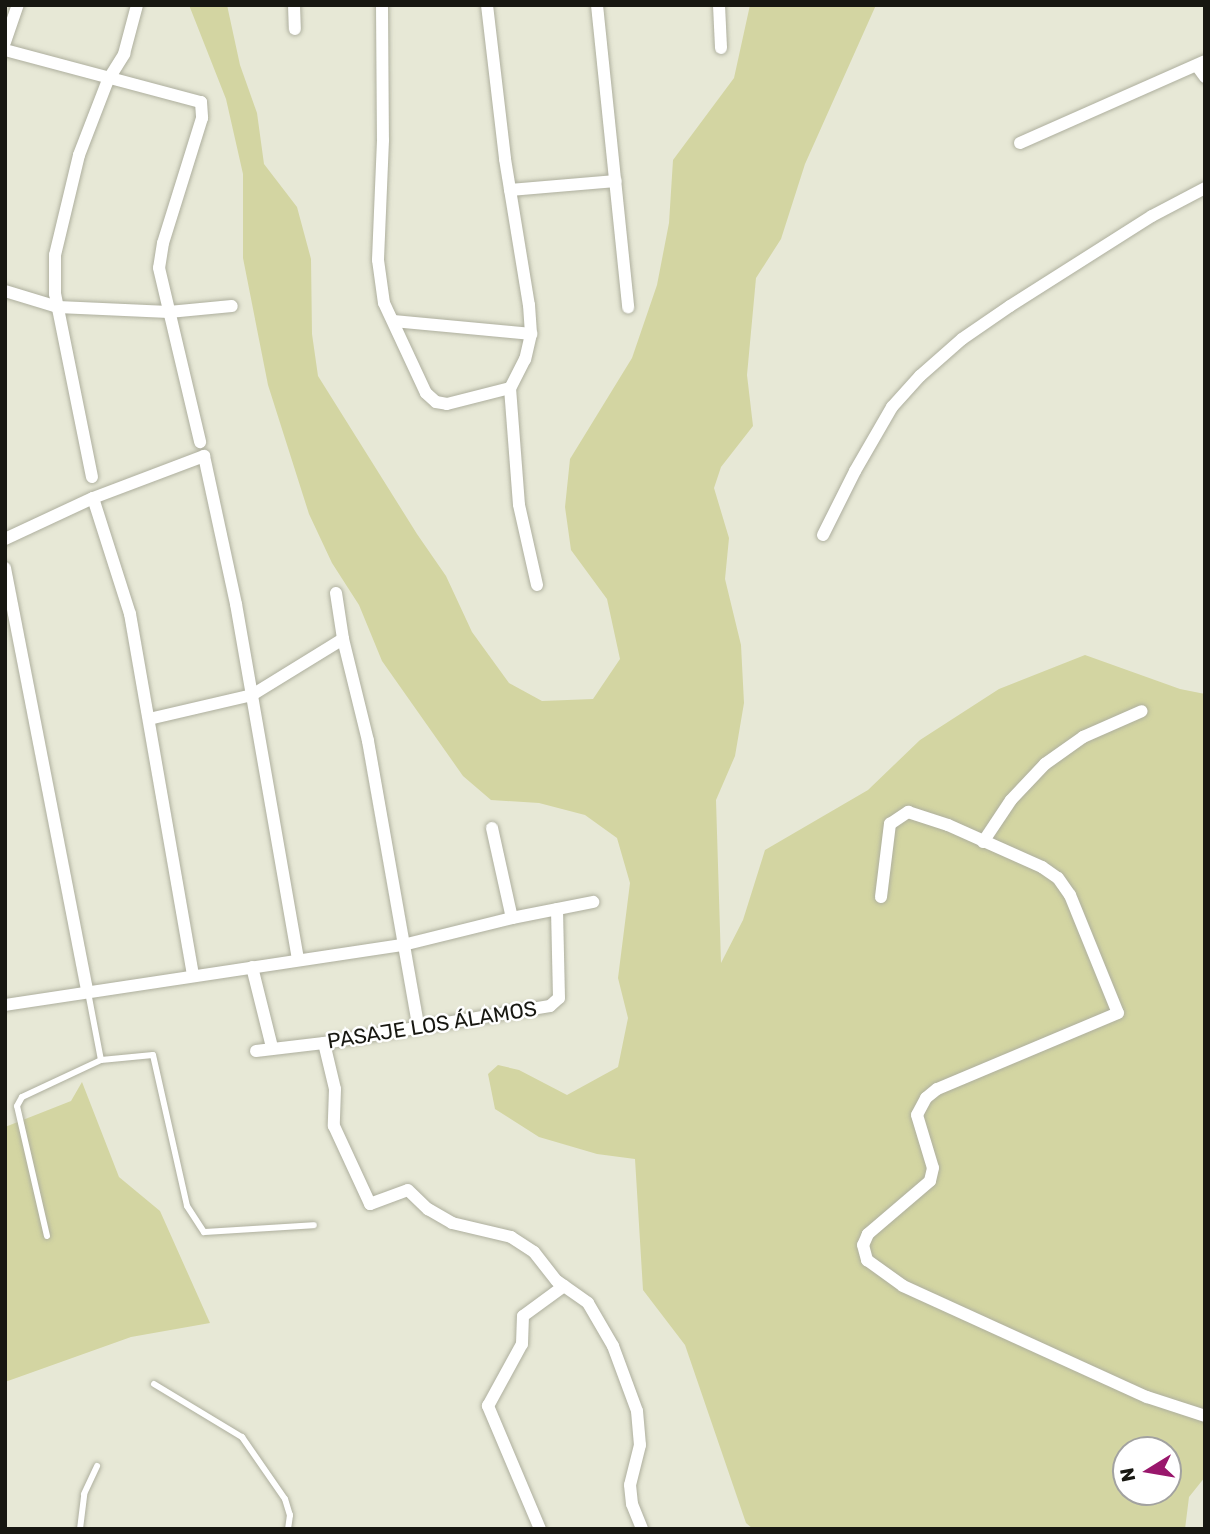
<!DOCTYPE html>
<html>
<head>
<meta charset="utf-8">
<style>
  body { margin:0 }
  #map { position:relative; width:1210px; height:1534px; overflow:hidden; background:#e7e8d6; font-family:Rubik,sans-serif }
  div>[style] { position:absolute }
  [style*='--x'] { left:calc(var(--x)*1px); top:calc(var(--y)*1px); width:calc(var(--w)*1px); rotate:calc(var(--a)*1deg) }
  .green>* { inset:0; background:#d3d5a2 }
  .roads { filter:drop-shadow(0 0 2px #aeaf9e) drop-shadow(0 0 2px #aeaf9e) }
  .lane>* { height:6px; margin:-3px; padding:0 3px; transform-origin:3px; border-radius:3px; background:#fff }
  .street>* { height:12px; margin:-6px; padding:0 6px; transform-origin:6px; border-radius:6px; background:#fff }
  span { translate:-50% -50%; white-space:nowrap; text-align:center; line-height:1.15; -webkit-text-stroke:5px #fff; paint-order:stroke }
  .street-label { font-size:21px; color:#171711 }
  .frame { position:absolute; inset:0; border:7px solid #171711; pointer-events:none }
  .north { position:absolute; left:1112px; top:1436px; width:70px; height:70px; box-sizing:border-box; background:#fff; border:2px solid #a2a2a0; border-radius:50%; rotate:259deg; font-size:19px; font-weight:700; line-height:28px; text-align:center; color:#171711 }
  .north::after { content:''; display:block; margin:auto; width:24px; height:32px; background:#99176c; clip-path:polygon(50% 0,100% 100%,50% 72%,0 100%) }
</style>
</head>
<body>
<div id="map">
  <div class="green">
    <i style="clip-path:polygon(evenodd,189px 5px,227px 5px,240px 65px,257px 113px,264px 164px,297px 207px,311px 259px,312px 334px,318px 376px,417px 534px,446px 576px,472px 632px,509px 683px,542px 701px,593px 699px,620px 659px,607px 599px,571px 550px,565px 507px,570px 459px,632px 358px,657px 285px,669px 223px,673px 160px,734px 78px,750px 5px,876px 5px,805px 164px,781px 239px,756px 278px,747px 375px,753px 426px,721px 467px,714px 488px,729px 538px,725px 579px,741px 645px,744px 703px,735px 756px,716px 800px,721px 963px,743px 920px,765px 850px,868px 790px,920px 740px,999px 689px,1085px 655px,1180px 689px,1205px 694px,1205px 1477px,1189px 1497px,1185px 1529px,753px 1529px,746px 1523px,685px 1345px,643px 1290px,635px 1159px,597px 1154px,539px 1137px,495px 1109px,488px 1074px,498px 1065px,519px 1070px,567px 1095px,618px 1067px,628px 1018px,618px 978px,630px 883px,617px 838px,585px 815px,539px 803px,491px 800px,463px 776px,382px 661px,359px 605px,332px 563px,309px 514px,268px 385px,243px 258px,243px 174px,226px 99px,189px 5px,1126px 1450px,1168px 1450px,1168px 1492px,1126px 1492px,1126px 1450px)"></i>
    <i style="clip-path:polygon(82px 1082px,119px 1177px,160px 1211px,210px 1323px,131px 1337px,5px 1382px,5px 1127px,71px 1101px)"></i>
  </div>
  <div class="roads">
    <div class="lane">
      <i style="--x:88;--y:992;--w:69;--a:79.2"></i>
      <i style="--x:101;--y:1060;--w:52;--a:-5.5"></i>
      <i style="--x:153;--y:1055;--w:155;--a:77.3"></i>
      <i style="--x:187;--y:1206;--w:31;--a:57"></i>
      <i style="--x:204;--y:1232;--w:110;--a:-3.6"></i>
      <i style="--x:47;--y:1236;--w:133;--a:-103"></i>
      <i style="--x:17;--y:1106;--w:10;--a:-61"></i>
      <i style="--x:22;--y:1097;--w:87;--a:-25.1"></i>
      <i style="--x:154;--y:1384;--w:103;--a:31.1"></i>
      <i style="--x:242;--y:1437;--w:75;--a:55.3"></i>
      <i style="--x:285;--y:1499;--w:17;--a:73"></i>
      <i style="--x:290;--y:1515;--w:14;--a:98"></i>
      <i style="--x:80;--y:1529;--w:35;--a:-83"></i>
      <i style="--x:84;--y:1494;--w:31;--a:-65"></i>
    </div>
    <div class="street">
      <i style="--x:294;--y:5;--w:24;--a:88"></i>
      <i style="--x:382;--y:5;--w:135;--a:89.6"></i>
      <i style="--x:383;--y:140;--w:120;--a:92.4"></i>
      <i style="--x:378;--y:260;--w:43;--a:82.1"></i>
      <i style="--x:384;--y:303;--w:99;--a:65"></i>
      <i style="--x:426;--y:393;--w:13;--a:42"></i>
      <i style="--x:436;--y:402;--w:11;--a:10"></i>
      <i style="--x:447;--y:404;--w:65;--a:-14.3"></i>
      <i style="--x:487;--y:5;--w:155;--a:83.3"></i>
      <i style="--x:505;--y:159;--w:148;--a:80.7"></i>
      <i style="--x:529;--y:305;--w:29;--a:86"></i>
      <i style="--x:531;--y:334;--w:26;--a:103"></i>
      <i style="--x:525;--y:359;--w:33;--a:117"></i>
      <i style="--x:510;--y:388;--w:117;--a:85.6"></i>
      <i style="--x:519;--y:505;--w:82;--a:77.3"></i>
      <i style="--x:597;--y:5;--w:304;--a:84.1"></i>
      <i style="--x:719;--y:5;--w:43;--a:87.3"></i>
      <i style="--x:5;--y:42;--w:39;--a:-71"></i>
      <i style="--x:5;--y:50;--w:203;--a:14.9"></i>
      <i style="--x:201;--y:102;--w:16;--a:86"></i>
      <i style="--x:202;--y:118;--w:131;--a:107.3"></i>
      <i style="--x:163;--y:243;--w:25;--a:99"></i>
      <i style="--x:159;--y:268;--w:179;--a:76.7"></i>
      <i style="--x:1197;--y:66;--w:14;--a:54"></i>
      <i style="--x:1020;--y:143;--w:202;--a:-23.9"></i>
      <i style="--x:510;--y:190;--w:106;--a:-4.9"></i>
      <i style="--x:5;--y:291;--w:55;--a:16.8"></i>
      <i style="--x:58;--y:307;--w:111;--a:2.6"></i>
      <i style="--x:169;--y:312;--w:63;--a:-5.4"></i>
      <i style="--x:394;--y:321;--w:138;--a:5.4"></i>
      <i style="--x:92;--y:477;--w:187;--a:-101.4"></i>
      <i style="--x:55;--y:294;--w:39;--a:-90"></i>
      <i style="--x:55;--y:255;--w:103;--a:-76.5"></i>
      <i style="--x:79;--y:155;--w:80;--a:-68.9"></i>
      <i style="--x:108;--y:80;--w:31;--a:-58"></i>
      <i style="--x:124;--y:54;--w:51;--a:-75.1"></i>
      <i style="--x:93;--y:498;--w:122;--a:72.3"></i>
      <i style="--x:130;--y:614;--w:367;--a:80.1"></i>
      <i style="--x:823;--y:535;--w:72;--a:-63.4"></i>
      <i style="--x:855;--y:471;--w:74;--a:-60"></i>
      <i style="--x:892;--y:407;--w:42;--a:-47.9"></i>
      <i style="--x:920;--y:376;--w:56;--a:-41.4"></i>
      <i style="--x:962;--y:339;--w:58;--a:-34.5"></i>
      <i style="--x:1010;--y:306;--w:168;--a:-32.4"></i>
      <i style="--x:1152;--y:216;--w:60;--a:-27.8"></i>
      <i style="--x:5;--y:539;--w:97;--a:-25"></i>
      <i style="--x:93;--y:498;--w:119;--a:-20.7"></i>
      <i style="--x:204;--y:456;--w:151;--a:77.8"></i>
      <i style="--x:236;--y:604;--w:360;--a:80.1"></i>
      <i style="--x:5;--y:568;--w:430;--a:79"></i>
      <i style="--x:336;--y:593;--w:47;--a:81.3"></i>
      <i style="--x:343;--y:639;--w:105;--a:76.2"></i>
      <i style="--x:368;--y:741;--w:289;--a:80"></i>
      <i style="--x:149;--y:719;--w:106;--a:-13.1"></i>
      <i style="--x:252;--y:695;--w:107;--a:-31.6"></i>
      <i style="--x:492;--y:828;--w:92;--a:77.5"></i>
      <i style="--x:983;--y:842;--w:50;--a:-56.3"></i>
      <i style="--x:1011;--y:800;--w:50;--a:-46.6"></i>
      <i style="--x:1045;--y:764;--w:47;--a:-35.4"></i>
      <i style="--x:1083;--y:737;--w:64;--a:-23.8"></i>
      <i style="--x:881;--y:897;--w:74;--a:-83"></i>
      <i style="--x:890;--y:824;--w:22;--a:-34"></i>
      <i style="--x:908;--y:812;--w:42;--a:18"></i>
      <i style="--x:948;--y:825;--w:103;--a:24.1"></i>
      <i style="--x:1042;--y:867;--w:19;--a:35"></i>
      <i style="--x:1058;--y:878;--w:21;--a:55"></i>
      <i style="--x:1070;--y:895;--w:127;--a:67.9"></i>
      <i style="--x:1118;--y:1013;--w:196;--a:157.2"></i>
      <i style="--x:937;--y:1089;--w:14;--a:141"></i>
      <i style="--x:926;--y:1098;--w:19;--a:118"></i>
      <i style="--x:917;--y:1115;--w:55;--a:73.2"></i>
      <i style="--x:933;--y:1168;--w:13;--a:103"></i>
      <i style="--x:930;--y:1181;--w:82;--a:139.5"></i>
      <i style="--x:868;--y:1234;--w:12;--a:114"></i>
      <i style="--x:863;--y:1245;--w:16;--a:75"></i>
      <i style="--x:867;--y:1260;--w:44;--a:35.8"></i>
      <i style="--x:903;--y:1286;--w:268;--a:24.5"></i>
      <i style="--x:1147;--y:1397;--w:61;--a:18.1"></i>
      <i style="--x:252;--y:967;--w:82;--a:76"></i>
      <i style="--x:5;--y:1005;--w:402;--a:-8.6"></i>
      <i style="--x:403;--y:945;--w:112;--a:-13.9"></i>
      <i style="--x:512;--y:918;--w:83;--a:-11.2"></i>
      <i style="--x:324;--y:1043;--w:47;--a:76.6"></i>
      <i style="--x:335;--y:1089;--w:37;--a:92"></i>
      <i style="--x:334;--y:1126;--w:86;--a:65.2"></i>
      <i style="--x:370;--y:1204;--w:40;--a:-20.2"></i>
      <i style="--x:408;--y:1190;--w:28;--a:44"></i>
      <i style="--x:428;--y:1209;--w:28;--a:30"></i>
      <i style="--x:452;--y:1223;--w:61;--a:13.3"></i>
      <i style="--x:511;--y:1237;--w:27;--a:33"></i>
      <i style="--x:534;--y:1252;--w:37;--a:52"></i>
      <i style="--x:557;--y:1281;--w:38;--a:35"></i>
      <i style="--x:588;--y:1303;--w:50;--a:59.8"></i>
      <i style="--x:613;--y:1346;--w:69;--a:69.7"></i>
      <i style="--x:637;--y:1411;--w:34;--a:85"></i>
      <i style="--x:640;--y:1445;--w:41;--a:104"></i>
      <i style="--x:630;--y:1485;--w:19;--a:84"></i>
      <i style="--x:632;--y:1504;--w:27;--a:68"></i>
      <i style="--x:256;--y:1051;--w:68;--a:-6.7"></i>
      <i style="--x:324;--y:1043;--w:229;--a:-9.3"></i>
      <i style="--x:550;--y:1006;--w:12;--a:-42"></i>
      <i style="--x:559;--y:998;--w:89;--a:-91.3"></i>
      <i style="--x:540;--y:1529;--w:134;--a:-112.9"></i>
      <i style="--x:488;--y:1406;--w:71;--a:-61.3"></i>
      <i style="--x:522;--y:1344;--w:28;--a:-88"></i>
      <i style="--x:523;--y:1316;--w:51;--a:-36.2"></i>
    </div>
  </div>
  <div class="street-label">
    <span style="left:432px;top:1025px;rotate:-9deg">PASAJE LOS ÁLAMOS</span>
  </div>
  <div class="frame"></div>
  <div class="north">N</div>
</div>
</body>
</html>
